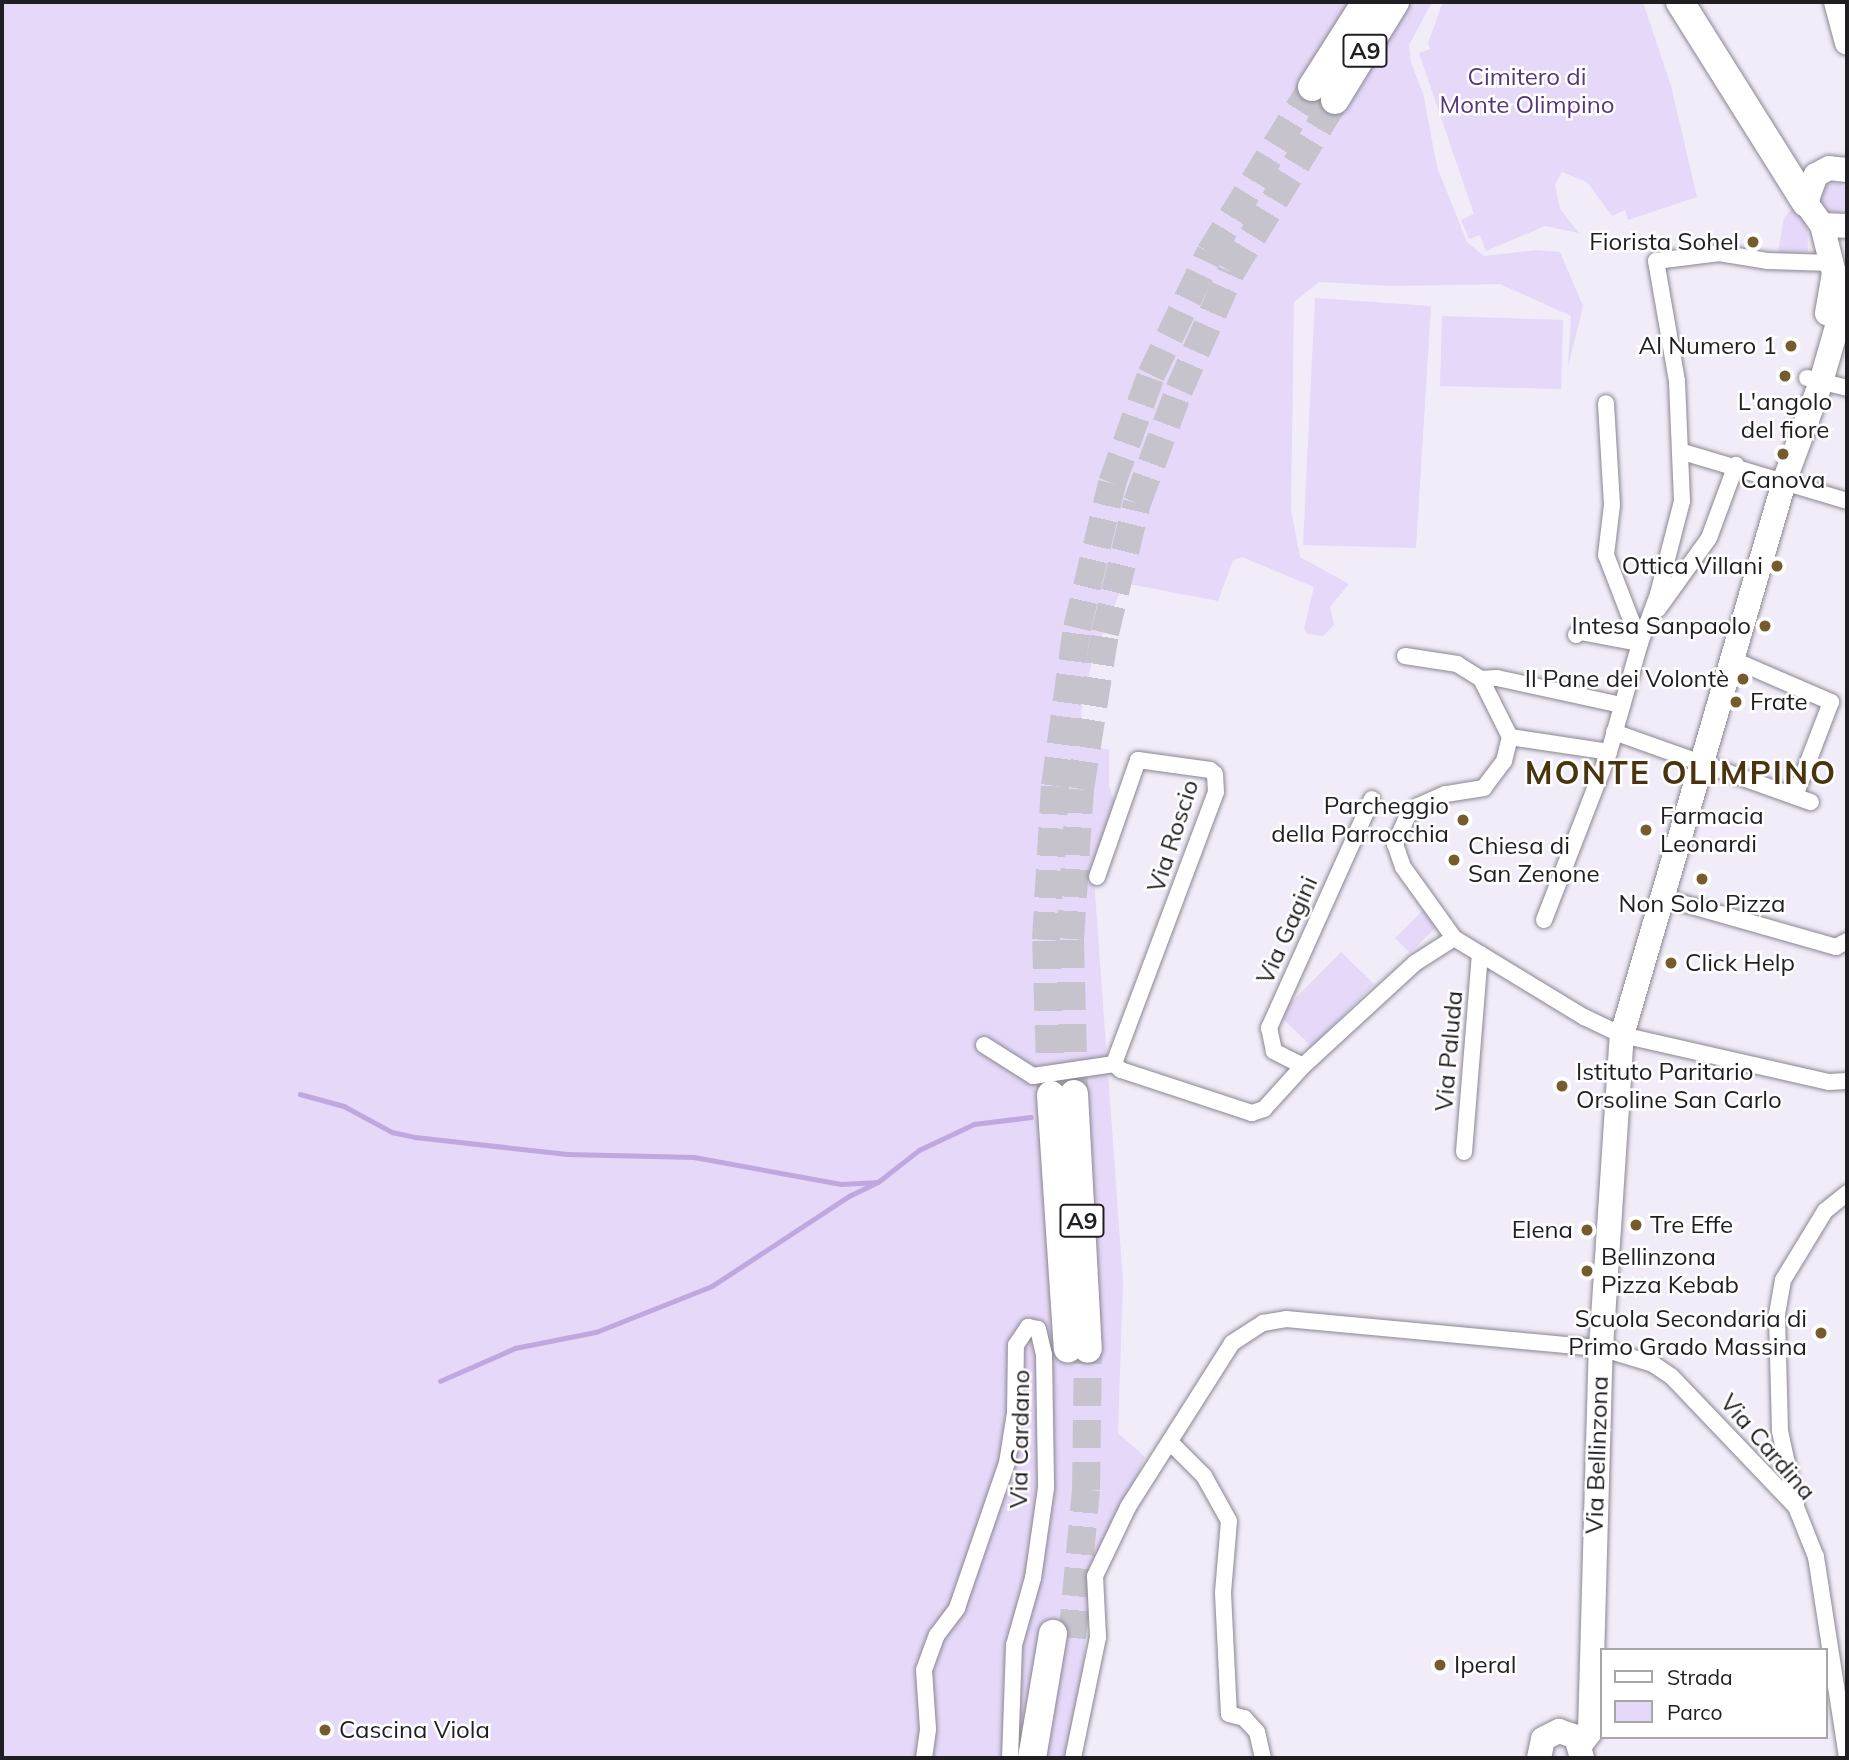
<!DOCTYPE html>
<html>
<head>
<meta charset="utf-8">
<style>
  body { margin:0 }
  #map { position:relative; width:1849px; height:1760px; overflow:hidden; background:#f1ecf8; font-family:Mulish,sans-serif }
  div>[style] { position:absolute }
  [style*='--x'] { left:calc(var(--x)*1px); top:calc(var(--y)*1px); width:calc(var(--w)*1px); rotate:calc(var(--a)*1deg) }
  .green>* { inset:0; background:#e5d8f9 }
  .round { border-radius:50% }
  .stream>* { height:4.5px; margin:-2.25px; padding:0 2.25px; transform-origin:2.25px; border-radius:2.25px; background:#bfa7df }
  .highway-tunnel>* { height:28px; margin-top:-14px; transform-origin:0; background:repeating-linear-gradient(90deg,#c7c3cd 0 28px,transparent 0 42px) }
  .roads { filter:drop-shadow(0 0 2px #8a8691) drop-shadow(0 0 2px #8a8691) }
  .street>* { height:16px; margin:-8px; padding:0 8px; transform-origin:8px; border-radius:8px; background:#fff }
  .primary>* { height:24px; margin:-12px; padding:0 12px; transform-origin:12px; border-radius:12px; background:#fff }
  .highway>* { height:28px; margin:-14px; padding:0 14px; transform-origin:14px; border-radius:14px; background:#fff }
  .dots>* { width:19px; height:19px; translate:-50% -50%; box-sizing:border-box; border:4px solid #fff; border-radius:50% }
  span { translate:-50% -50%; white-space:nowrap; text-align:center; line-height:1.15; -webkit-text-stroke:5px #fff; paint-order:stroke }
  .shield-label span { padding:2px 5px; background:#fff; border:2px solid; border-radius:5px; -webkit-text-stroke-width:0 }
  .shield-label { font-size:23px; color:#201e22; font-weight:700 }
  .park-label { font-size:24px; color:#57377a }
  .poi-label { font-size:24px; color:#201e22 }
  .right { translate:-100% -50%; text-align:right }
  .left { translate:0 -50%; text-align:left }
  .street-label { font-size:24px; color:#201e22 }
  .district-label { font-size:32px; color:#49340f; font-weight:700; letter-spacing:2px }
  .frame { position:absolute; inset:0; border:4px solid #201e22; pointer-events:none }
  .legend { position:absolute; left:1600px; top:1648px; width:228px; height:91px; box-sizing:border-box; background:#fff; border:2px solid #a6a5a7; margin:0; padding:9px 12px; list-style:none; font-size:21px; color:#201e22 }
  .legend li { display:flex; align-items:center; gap:14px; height:35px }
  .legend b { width:35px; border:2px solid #a6a5a7 }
</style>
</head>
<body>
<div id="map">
  <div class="green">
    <i style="clip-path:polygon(2px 2px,1432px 2px,1409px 45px,1411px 63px,1423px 93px,1437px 167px,1467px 242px,1484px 256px,1537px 250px,1560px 252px,1583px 306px,1568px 367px,1571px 316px,1500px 284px,1392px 286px,1319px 282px,1294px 302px,1291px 510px,1300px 557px,1349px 584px,1330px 607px,1334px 625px,1323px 636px,1308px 634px,1304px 629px,1314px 587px,1242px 557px,1233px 560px,1218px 601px,1124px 583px,1093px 656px,1081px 712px,1084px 744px,1109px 750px,1109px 786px,1116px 807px,1094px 879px,1123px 1282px,1118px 1433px,1145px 1457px,1102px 1554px,1085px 1638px,1078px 1758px,2px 1758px)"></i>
    <i style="clip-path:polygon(1443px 2px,1643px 2px,1671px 86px,1697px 197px,1628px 220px,1625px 210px,1612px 216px,1587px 182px,1562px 172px,1555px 185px,1560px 209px,1579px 233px,1545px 226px,1486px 251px,1480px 235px,1469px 239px,1461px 220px,1474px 214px,1419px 53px,1430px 49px,1428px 43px)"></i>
    <i class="round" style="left:1820px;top:183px;width:30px;height:30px"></i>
    <i style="clip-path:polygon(1796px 204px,1807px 221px,1808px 252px,1778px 253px,1784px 218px)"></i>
    <i style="clip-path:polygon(1315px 298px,1431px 306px,1416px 548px,1303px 545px)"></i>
    <i style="clip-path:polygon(1442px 316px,1563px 320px,1561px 389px,1440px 386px)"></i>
    <i style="clip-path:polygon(1423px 910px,1438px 925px,1410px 953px,1395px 938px)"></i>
    <i style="clip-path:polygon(1341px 952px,1374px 984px,1312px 1047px,1279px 1015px)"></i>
  </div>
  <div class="stream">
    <i style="--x:300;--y:1094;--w:46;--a:15.3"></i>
    <i style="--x:344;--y:1106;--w:55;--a:28.4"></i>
    <i style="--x:392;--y:1132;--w:24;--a:12"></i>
    <i style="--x:415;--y:1137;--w:153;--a:6.4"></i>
    <i style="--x:567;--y:1154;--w:127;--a:1.4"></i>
    <i style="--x:694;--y:1157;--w:149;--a:10.4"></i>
    <i style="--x:841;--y:1184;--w:34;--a:-3"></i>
    <i style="--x:440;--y:1381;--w:82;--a:-23.7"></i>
    <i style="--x:515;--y:1348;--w:83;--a:-11.2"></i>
    <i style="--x:596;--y:1332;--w:125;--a:-21.6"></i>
    <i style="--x:712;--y:1286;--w:164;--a:-33.3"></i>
    <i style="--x:849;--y:1196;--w:32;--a:-26"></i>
    <i style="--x:878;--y:1182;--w:52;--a:-38"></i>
    <i style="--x:919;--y:1150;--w:61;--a:-25.3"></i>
    <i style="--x:974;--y:1124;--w:57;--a:-7"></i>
  </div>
  <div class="highway-tunnel">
    <i style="--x:1074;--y:1094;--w:155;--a:-91.5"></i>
    <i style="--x:1070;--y:939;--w:150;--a:-86.2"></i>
    <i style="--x:1080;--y:789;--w:158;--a:-80.9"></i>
    <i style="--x:1105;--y:633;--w:134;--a:-76.2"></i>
    <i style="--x:1137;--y:503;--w:121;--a:-69.6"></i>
    <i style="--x:1179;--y:390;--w:129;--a:-66.2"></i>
    <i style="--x:1231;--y:272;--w:201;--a:-58.8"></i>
    <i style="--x:1051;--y:1095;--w:155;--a:-91.8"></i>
    <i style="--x:1046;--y:940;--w:154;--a:-86.7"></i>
    <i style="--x:1055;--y:786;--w:160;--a:-82.1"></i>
    <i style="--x:1077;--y:628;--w:149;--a:-76.4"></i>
    <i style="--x:1112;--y:483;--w:115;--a:-70.1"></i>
    <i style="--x:1151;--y:375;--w:136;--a:-64.2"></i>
    <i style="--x:1210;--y:253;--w:195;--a:-58.4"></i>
    <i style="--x:1072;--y:1638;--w:149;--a:-84.6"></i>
    <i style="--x:1086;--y:1490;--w:141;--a:-89.2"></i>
  </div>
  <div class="roads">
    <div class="street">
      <i style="--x:1807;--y:378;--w:41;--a:14"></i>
      <i style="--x:1683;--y:452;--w:171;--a:16.6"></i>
      <i style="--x:1658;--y:609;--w:87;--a:-54.3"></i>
      <i style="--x:1709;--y:538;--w:78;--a:-69.7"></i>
      <i style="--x:1576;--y:635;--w:5;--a:-37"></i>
      <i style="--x:1580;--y:632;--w:61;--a:10.4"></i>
      <i style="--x:1640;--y:643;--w:52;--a:-69.8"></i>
      <i style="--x:1658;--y:594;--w:96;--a:-75.5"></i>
      <i style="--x:1682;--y:501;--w:120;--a:-92.4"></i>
      <i style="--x:1677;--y:381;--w:122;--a:-99.9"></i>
      <i style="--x:1656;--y:261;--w:64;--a:-7.2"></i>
      <i style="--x:1719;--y:253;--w:50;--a:9.3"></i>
      <i style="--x:1768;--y:261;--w:63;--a:1.8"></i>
      <i style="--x:1405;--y:656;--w:53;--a:8.7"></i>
      <i style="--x:1457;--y:664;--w:28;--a:32"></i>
      <i style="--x:1481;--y:679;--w:16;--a:-4"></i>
      <i style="--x:1497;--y:678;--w:127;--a:12.3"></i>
      <i style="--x:1734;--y:660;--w:106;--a:23.4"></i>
      <i style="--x:1831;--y:702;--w:101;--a:111"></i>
      <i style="--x:1481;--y:679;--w:65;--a:63.4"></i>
      <i style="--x:1510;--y:737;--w:25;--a:104"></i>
      <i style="--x:1504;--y:761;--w:34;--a:127"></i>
      <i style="--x:1484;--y:788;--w:39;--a:171"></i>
      <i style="--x:1445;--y:794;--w:30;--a:156"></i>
      <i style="--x:1418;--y:806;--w:16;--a:135"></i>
      <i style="--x:1407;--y:817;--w:30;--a:114"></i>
      <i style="--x:1395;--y:844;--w:24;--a:71"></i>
      <i style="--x:1403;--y:867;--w:87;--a:54.3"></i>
      <i style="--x:1454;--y:938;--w:152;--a:31.3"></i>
      <i style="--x:1584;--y:1017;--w:42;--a:25.3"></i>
      <i style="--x:1622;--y:1035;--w:212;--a:12.8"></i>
      <i style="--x:1829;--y:1082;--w:18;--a:-3"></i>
      <i style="--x:1614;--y:732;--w:209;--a:19.6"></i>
      <i style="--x:1510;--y:737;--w:100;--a:8.6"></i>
      <i style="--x:1097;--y:877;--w:124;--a:-70.7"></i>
      <i style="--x:1138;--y:760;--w:73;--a:7.9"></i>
      <i style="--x:1210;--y:770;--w:6;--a:39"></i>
      <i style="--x:1215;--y:774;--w:18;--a:87"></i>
      <i style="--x:1216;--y:792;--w:290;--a:110.6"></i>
      <i style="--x:1114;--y:1064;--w:9;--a:41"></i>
      <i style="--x:1121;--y:1070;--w:138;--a:18.2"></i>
      <i style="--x:1252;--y:1113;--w:13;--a:-18"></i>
      <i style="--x:1264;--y:1109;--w:58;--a:-47.8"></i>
      <i style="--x:1303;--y:1066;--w:152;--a:-42.6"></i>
      <i style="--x:1415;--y:963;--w:46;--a:-32.7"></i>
      <i style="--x:1664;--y:898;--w:179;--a:15.9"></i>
      <i style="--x:1836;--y:947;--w:13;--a:-29"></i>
      <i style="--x:1544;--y:920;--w:180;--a:-68.8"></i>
      <i style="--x:1609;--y:752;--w:113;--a:-74.1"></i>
      <i style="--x:1640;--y:643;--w:94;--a:-111.1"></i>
      <i style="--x:1606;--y:555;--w:50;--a:-83.2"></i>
      <i style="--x:1612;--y:505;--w:102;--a:-93.4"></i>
      <i style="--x:984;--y:1045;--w:58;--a:32.3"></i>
      <i style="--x:1033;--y:1076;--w:82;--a:-8.4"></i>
      <i style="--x:1303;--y:1066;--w:33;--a:-153"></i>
      <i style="--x:1274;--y:1051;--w:24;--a:-102"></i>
      <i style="--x:1269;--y:1028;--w:251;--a:-65.8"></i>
      <i style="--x:1464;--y:1152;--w:199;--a:-85.4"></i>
      <i style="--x:1171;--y:1443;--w:47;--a:45"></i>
      <i style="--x:1204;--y:1476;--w:51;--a:60.9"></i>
      <i style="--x:1229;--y:1521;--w:72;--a:94.8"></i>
      <i style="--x:1223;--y:1593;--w:121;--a:87.2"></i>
      <i style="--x:1229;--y:1714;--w:16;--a:15"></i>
      <i style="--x:1244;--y:1718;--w:19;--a:47"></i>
      <i style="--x:1257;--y:1732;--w:27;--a:77"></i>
      <i style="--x:1796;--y:1505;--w:76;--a:-102.2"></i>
      <i style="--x:1780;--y:1431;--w:117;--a:-91.5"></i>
      <i style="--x:1777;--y:1314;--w:35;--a:-80"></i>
      <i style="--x:1783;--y:1280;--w:81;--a:-58.7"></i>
      <i style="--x:1825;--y:1211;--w:28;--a:-39"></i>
      <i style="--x:924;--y:1758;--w:29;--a:-82"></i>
      <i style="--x:928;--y:1729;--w:59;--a:-93.9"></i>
      <i style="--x:924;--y:1670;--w:37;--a:-70"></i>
      <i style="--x:937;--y:1635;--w:34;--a:-53"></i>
      <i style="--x:957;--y:1608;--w:153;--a:-71"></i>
      <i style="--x:1007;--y:1463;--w:51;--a:-80.9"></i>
      <i style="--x:1015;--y:1413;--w:68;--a:-89.2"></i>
      <i style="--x:1016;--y:1345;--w:22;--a:-56"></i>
      <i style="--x:1028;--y:1327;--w:10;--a:11"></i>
      <i style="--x:1038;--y:1329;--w:27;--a:77"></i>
      <i style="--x:1044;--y:1355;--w:133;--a:89.1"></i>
      <i style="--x:1046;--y:1488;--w:91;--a:98.2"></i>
      <i style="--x:1033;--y:1578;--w:70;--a:105.8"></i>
      <i style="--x:1014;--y:1645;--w:113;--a:92"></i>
      <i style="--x:1073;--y:1758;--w:124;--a:-78.3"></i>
      <i style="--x:1098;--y:1637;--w:61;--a:-92.8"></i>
      <i style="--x:1095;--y:1576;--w:76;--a:-64.4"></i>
      <i style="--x:1128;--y:1507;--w:194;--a:-57.6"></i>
      <i style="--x:1232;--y:1343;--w:37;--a:-33"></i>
      <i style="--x:1263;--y:1323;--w:23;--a:-10"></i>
      <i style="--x:1286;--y:1319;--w:316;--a:5.3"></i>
      <i style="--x:1601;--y:1348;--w:54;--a:17.1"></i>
      <i style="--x:1653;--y:1364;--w:22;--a:34"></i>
      <i style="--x:1671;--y:1376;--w:181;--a:46.3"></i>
      <i style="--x:1796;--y:1507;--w:54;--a:68.2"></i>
      <i style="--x:1816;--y:1557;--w:203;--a:81.2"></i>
    </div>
    <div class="primary">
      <i style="--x:1836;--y:2;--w:42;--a:75"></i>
      <i style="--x:1847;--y:170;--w:18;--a:-174"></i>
      <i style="--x:1829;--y:168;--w:15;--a:152"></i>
      <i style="--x:1816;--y:175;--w:30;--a:110"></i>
      <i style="--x:1806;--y:203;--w:27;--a:54"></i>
      <i style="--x:1822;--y:225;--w:25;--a:2"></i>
      <i style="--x:1822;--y:225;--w:49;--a:76"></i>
      <i style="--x:1834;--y:273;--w:41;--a:99.9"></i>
      <i style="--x:1581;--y:1744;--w:15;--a:-53"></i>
      <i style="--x:1590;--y:1732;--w:384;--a:-88.4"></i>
      <i style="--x:1601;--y:1348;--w:314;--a:-86.2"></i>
      <i style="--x:1622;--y:1035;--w:579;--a:-73.66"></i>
      <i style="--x:1785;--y:479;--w:103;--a:-69.6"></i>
      <i style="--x:1821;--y:382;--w:94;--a:-73.9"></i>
      <i style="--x:1539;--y:1758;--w:19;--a:-78"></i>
      <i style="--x:1543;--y:1739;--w:18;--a:-27"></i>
      <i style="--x:1559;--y:1731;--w:18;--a:19"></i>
      <i style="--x:1576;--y:1737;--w:22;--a:74"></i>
    </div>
    <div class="highway">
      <i style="--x:1680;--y:2;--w:237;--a:57.9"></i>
      <i style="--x:1312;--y:87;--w:101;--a:-57.6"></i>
      <i style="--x:1335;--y:100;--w:115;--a:-58.5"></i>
      <i style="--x:1074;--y:1094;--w:255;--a:86.9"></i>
      <i style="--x:1051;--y:1095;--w:254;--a:86.2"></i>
      <i style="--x:1032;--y:1758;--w:126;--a:-80.4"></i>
    </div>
  </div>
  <div class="dots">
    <i style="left:1753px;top:242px;background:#765b2d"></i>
    <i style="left:1791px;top:346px;background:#765b2d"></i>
    <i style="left:1785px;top:376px;background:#765b2d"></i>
    <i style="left:1783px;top:454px;background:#765b2d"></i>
    <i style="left:1777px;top:566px;background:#765b2d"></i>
    <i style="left:1765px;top:626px;background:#765b2d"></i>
    <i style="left:1743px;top:679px;background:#765b2d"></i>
    <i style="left:1736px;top:702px;background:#765b2d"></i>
    <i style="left:1463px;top:820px;background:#765b2d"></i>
    <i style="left:1646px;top:830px;background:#765b2d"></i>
    <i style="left:1454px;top:860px;background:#765b2d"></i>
    <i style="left:1702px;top:879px;background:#765b2d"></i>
    <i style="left:1671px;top:963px;background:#765b2d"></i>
    <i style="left:1562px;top:1086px;background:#765b2d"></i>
    <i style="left:1636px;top:1225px;background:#765b2d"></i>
    <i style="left:1587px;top:1230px;background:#765b2d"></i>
    <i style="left:1587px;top:1271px;background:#765b2d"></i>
    <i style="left:1821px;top:1333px;background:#765b2d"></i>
    <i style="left:1440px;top:1665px;background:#765b2d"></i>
    <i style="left:325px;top:1730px;background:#765b2d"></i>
  </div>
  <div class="shield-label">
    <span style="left:1365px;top:51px">A9</span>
    <span style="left:1082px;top:1221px">A9</span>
  </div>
  <div class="park-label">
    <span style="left:1527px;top:91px">Cimitero di<br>Monte Olimpino</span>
  </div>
  <div class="poi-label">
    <span class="right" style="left:1739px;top:242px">Fiorista Sohel</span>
    <span class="right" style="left:1777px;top:346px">Al Numero 1</span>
    <span style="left:1785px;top:416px">L'angolo<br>del fiore</span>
    <span style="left:1783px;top:480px">Canova</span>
    <span class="right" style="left:1763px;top:566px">Ottica Villani</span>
    <span class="right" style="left:1751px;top:626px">Intesa Sanpaolo</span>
    <span class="right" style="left:1729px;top:679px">Il Pane dei Volontè</span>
    <span class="left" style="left:1750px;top:702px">Frate</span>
    <span class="right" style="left:1449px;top:820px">Parcheggio<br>della Parrocchia</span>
    <span class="left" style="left:1660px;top:830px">Farmacia<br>Leonardi</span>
    <span class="left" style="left:1468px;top:860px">Chiesa di<br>San Zenone</span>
    <span style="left:1702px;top:904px">Non Solo Pizza</span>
    <span class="left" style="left:1685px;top:963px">Click Help</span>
    <span class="left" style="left:1576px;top:1086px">Istituto Paritario<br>Orsoline San Carlo</span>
    <span class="left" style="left:1650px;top:1225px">Tre Effe</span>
    <span class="right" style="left:1573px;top:1230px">Elena</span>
    <span class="left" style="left:1601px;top:1271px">Bellinzona<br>Pizza Kebab</span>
    <span class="right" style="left:1807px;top:1333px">Scuola Secondaria di<br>Primo Grado Massina</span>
    <span class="left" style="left:1454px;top:1665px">Iperal</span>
    <span class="left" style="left:339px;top:1730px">Cascina Viola</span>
  </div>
  <div class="street-label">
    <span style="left:1173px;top:836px;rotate:-72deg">Via Roscio</span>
    <span style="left:1287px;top:930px;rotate:-66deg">Via Gagini</span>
    <span style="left:1449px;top:1051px;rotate:-85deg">Via Paluda</span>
    <span style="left:1020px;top:1439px;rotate:-89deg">Via Cardano</span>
    <span style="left:1768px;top:1447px;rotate:49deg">Via Cardina</span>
    <span style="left:1597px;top:1455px;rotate:-88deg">Via Bellinzona</span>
  </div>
  <div class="district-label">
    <span style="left:1681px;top:772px">MONTE OLIMPINO</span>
  </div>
  <div class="frame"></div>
  <ul class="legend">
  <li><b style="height:9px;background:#fff"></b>Strada</li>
  <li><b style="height:19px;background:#e5d8f9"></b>Parco</li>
  </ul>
</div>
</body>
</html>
